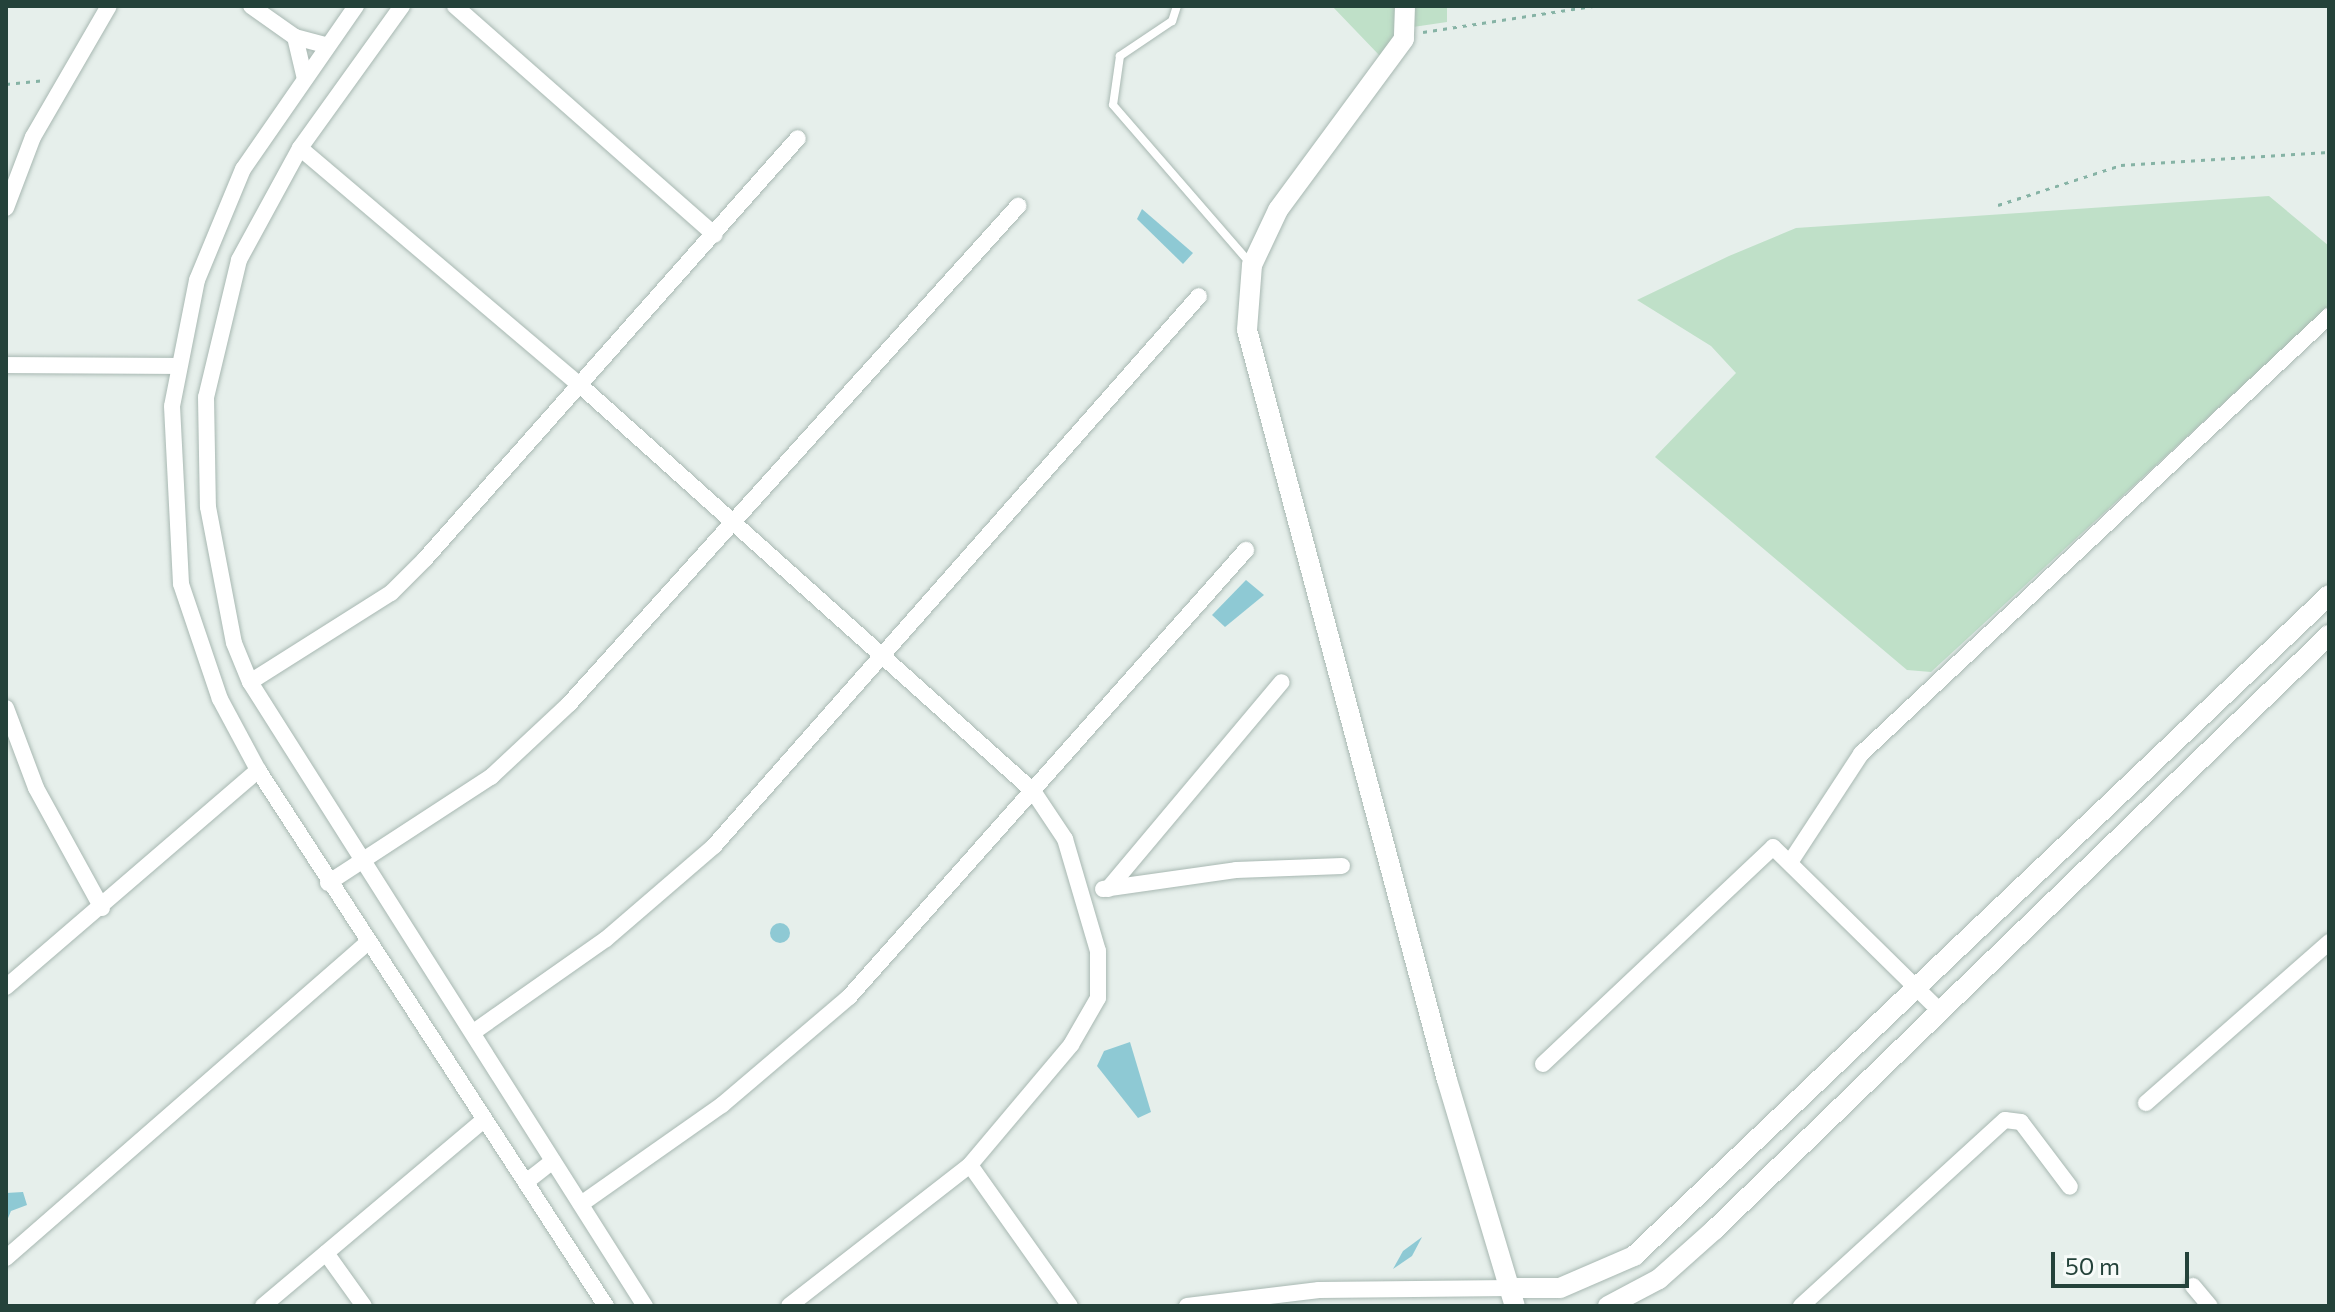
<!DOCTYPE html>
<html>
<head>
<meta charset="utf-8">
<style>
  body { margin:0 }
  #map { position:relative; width:2335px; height:1312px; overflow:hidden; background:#e6efeb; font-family:Commissioner,sans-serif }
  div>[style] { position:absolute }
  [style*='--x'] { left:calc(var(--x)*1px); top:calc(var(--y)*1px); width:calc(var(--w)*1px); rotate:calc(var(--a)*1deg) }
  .green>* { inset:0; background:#bfe0c8 }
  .water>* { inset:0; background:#8ec9d4 }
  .round { border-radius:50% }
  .path>* { height:3px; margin-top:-1.5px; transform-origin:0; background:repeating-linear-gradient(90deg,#86b3a5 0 4px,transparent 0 10px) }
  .roads { filter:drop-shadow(0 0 2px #a8b8b2) drop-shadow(0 0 2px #a8b8b2) }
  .service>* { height:8px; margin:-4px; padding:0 4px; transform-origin:4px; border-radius:4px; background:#fff }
  .minor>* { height:16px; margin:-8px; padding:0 8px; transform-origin:8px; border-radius:8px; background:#fff }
  .tertiary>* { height:20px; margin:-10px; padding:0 10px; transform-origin:10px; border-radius:10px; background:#fff }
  span { translate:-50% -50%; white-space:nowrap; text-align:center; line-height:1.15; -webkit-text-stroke:6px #f7fbf9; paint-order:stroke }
  .frame { position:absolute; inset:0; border:8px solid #24423a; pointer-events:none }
  .scale { position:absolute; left:2051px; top:1252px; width:138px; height:36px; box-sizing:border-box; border:4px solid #24423a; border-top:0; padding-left:10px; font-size:24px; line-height:28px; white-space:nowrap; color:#24423a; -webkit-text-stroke:6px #f7fbf9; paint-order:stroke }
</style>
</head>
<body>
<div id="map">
  <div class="green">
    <i style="clip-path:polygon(1332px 6px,1447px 6px,1447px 22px,1413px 27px,1380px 56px)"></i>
    <i style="clip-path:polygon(2269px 196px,2329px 246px,2329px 306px,1931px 672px,1907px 670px,1655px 457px,1736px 373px,1711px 346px,1637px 300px,1729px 256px,1796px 228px)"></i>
  </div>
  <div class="water">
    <i style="clip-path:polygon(1142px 209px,1193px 253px,1183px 264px,1137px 219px)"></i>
    <i style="clip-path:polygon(1246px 580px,1264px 595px,1225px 627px,1212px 615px)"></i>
    <i class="round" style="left:770px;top:923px;width:20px;height:20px"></i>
    <i style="clip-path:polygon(1130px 1042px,1151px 1112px,1138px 1118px,1097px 1066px,1104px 1051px)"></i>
    <i style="clip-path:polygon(23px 1192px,27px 1205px,11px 1211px,6px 1223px,6px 1193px)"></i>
    <i style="clip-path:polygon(1422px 1237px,1412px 1256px,1393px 1269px,1403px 1251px)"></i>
  </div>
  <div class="path">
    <i style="--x:1423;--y:32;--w:172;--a:-8.7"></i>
    <i style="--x:6;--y:84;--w:40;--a:-5.7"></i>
    <i style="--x:1998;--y:205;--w:129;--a:-18"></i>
    <i style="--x:2121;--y:165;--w:208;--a:-3.6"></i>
  </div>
  <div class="roads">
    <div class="service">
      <i style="--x:1177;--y:6;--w:16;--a:108"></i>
      <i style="--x:1172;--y:21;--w:63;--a:146.1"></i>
      <i style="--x:1120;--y:56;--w:49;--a:98.1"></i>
      <i style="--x:1113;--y:105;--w:209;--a:49.1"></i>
    </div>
    <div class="minor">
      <i style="--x:251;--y:6;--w:54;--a:35.2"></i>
      <i style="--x:295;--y:37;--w:34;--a:15"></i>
      <i style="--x:356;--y:6;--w:198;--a:124.7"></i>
      <i style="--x:243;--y:169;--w:120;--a:112.5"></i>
      <i style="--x:197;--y:280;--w:128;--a:101.2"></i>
      <i style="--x:172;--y:406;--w:178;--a:87.1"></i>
      <i style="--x:181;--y:584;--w:121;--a:71.3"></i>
      <i style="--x:220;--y:699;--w:81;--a:61.8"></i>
      <i style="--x:258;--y:770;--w:639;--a:57.01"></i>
      <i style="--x:402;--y:6;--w:175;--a:125.7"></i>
      <i style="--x:300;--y:148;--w:128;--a:118.6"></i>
      <i style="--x:239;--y:260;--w:141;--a:103.5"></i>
      <i style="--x:206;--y:397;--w:110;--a:89"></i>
      <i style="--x:208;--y:507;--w:138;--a:79.2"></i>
      <i style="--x:234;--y:643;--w:42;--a:67.7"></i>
      <i style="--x:250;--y:682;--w:739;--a:57.67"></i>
      <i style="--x:455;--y:6;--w:346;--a:41.4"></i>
      <i style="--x:295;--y:37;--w:43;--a:76.6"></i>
      <i style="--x:300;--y:148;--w:368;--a:40.3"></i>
      <i style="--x:581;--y:386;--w:607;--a:41.86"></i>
      <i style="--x:1033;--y:791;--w:58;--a:56.3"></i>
      <i style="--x:1065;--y:839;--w:117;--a:73.6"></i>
      <i style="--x:1098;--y:951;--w:47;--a:90"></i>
      <i style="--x:1098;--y:998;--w:54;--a:119.9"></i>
      <i style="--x:1071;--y:1045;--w:157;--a:130.1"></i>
      <i style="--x:970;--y:1165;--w:229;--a:142.1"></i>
      <i style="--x:6;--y:208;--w:76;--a:-69.2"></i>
      <i style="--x:33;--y:137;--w:151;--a:-59.9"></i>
      <i style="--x:6;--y:365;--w:171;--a:0.3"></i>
      <i style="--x:250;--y:682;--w:167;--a:-32.3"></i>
      <i style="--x:391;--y:593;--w:48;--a:-45"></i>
      <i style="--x:425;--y:559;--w:562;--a:-48.46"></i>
      <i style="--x:6;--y:708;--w:85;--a:69.4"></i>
      <i style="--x:36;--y:788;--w:137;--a:61.2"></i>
      <i style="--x:1791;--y:861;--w:128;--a:-56.8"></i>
      <i style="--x:1861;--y:754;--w:641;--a:-43.1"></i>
      <i style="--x:328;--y:883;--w:196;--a:-33.1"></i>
      <i style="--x:492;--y:776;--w:105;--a:-43.1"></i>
      <i style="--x:569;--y:704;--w:671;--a:-47.96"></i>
      <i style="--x:1103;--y:889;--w:134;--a:-8.1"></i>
      <i style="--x:1236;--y:870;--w:106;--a:-2.2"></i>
      <i style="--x:1108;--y:889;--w:270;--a:-50"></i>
      <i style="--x:6;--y:987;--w:333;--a:-40.7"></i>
      <i style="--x:475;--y:1031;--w:160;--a:-35.1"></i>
      <i style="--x:606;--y:939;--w:143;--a:-40.7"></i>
      <i style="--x:714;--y:846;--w:733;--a:-48.59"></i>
      <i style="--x:1543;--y:1064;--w:316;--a:-43.3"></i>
      <i style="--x:1773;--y:847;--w:231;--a:44.5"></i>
      <i style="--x:2146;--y:1103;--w:244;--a:-41.3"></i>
      <i style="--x:970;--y:1165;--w:173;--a:54.7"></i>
      <i style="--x:526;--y:1182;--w:34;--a:-38"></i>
      <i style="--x:581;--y:1204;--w:172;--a:-35.1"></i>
      <i style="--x:722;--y:1105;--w:167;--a:-40.4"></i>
      <i style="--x:849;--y:997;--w:598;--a:-48.39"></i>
      <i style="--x:326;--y:1253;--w:65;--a:54.4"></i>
      <i style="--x:6;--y:1258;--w:476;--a:-41.1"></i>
      <i style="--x:2193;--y:1286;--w:26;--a:50"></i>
      <i style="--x:263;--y:1306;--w:287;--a:-40.1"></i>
      <i style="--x:1187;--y:1306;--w:133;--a:-6.9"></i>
      <i style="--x:1319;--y:1290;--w:192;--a:-0.6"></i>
      <i style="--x:1801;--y:1306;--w:276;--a:-42.4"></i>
      <i style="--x:2005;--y:1120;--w:16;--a:7"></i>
      <i style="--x:2021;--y:1122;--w:81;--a:53"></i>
    </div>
    <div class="tertiary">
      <i style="--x:1405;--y:6;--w:33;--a:92"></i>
      <i style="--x:1404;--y:39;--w:212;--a:126.4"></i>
      <i style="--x:1278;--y:210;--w:61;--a:115.3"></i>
      <i style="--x:1252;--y:265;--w:65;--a:94.4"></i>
      <i style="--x:1247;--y:330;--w:776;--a:75.07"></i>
      <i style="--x:1447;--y:1080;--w:236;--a:73.3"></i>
      <i style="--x:1511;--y:1288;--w:49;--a:0"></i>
      <i style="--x:1560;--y:1288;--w:81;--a:-23.4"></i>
      <i style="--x:1634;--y:1256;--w:959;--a:-43.56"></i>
      <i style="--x:1608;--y:1306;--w:58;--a:-27.9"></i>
      <i style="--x:1659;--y:1279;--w:74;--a:-41.7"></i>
      <i style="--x:1714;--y:1230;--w:856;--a:-44.05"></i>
    </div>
  </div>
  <div class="frame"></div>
  <div class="scale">50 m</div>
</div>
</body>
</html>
